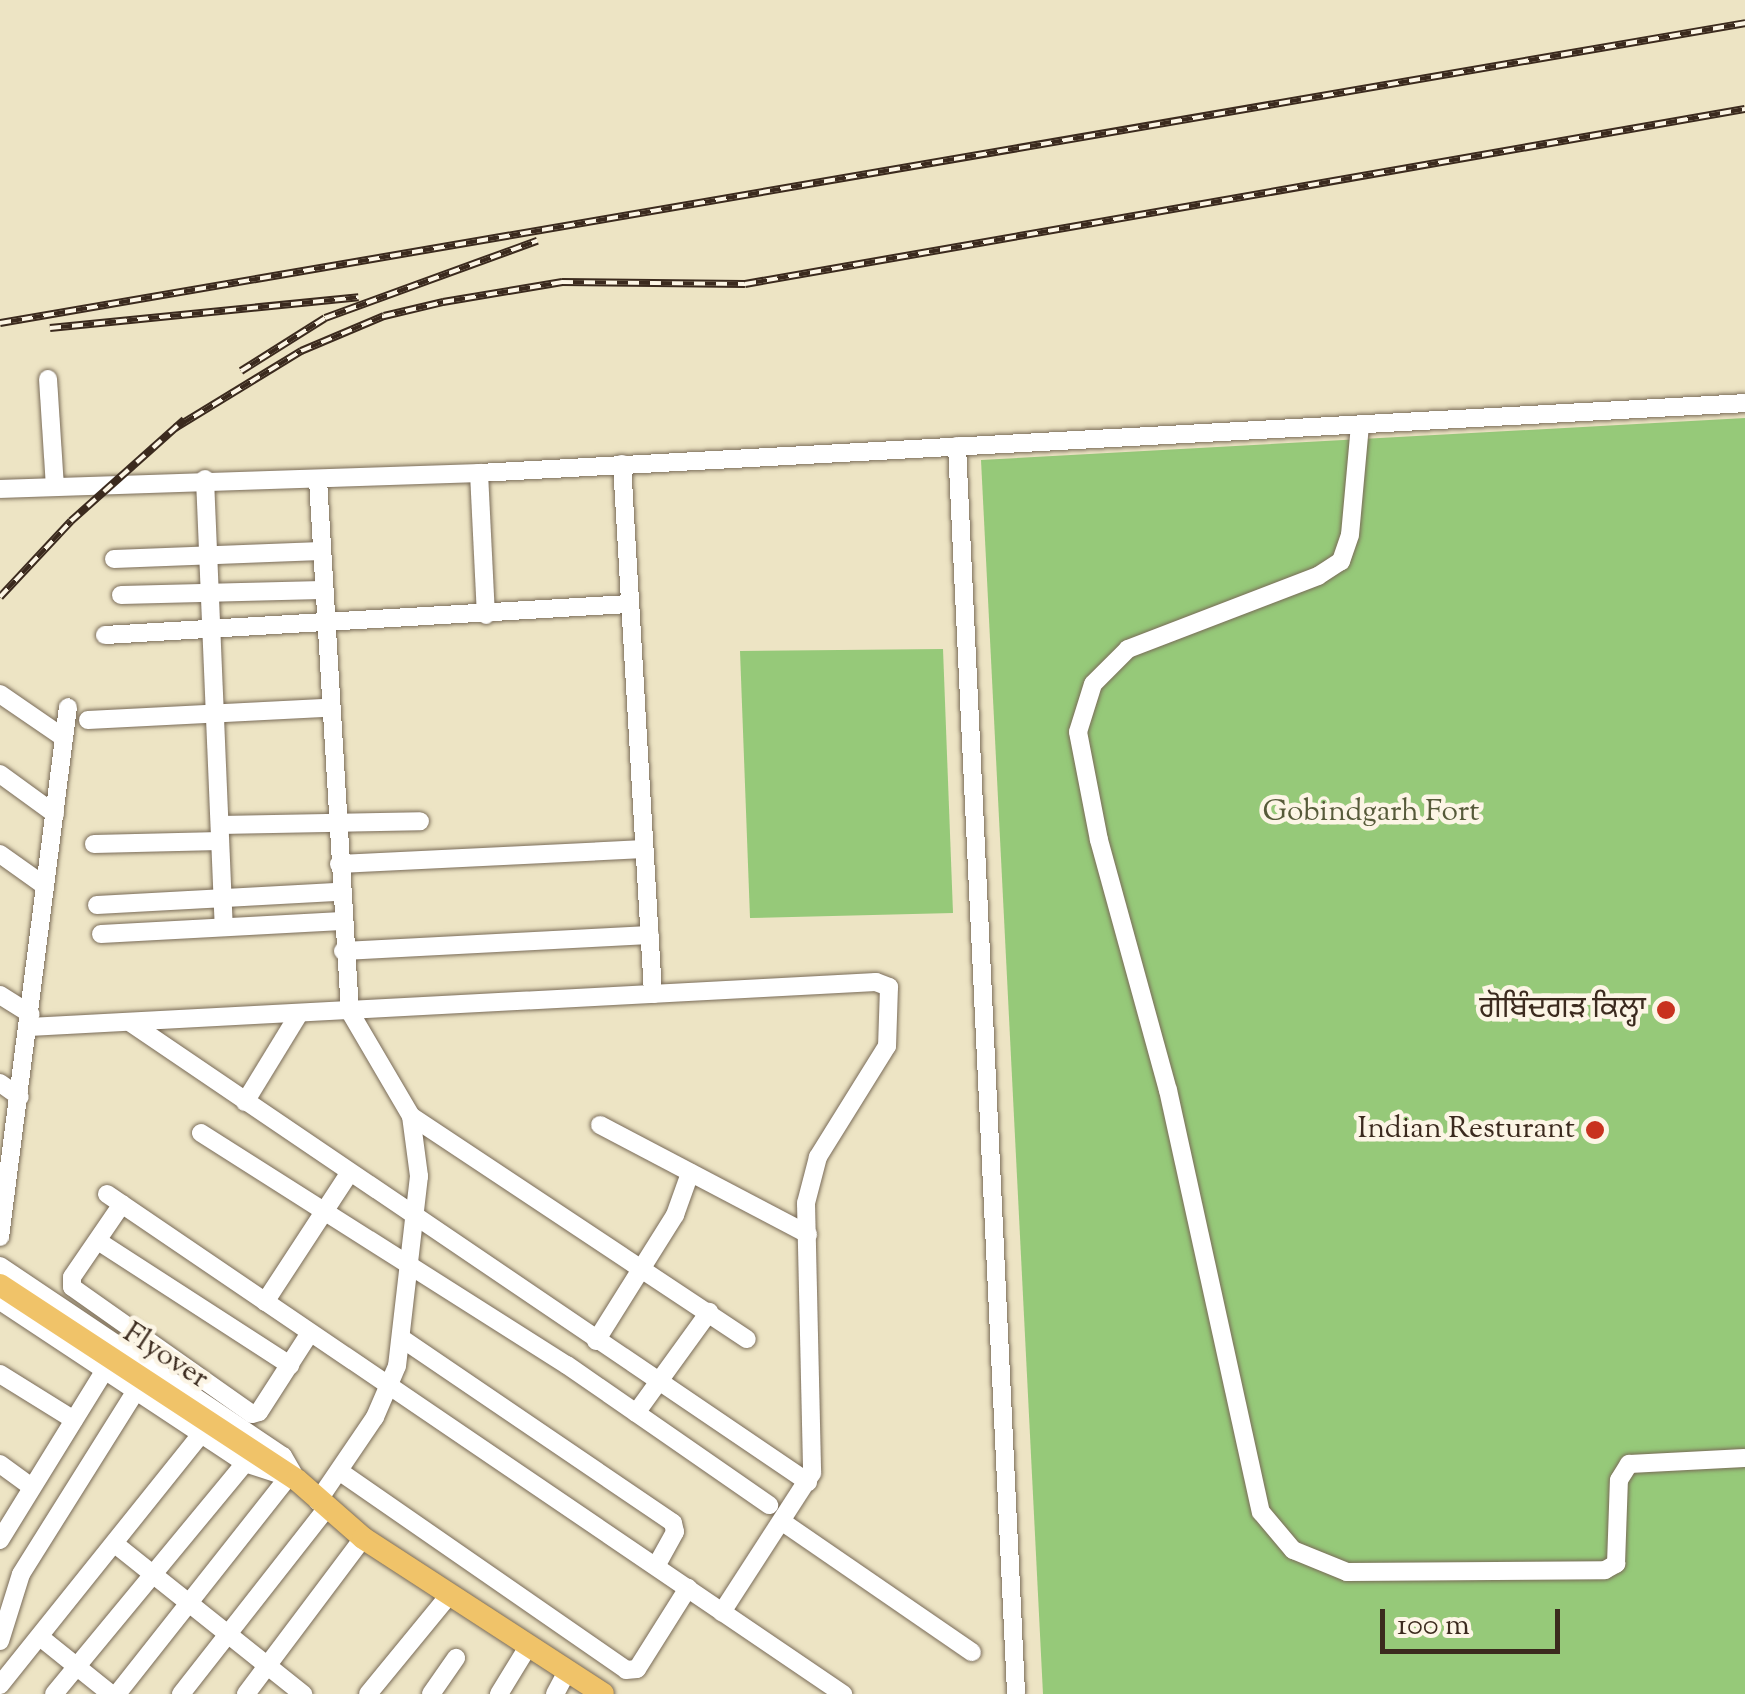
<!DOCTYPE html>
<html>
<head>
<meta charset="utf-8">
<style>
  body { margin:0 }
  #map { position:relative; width:1745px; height:1694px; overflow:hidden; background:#ede4c4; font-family:"Sorts Mill Goudy","Noto Sans Gurmukhi",serif }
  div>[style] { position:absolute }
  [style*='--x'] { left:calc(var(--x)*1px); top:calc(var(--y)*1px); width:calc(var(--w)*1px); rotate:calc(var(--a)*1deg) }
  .green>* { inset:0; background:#96c979 }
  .roads { filter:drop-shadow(0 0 2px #796b58) drop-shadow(0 0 2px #796b58) }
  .minor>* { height:18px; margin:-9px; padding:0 9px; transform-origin:9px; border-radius:9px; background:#fff }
  .major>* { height:22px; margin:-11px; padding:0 11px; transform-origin:11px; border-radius:11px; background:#f0c369 }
  .rail>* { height:8px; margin-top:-4px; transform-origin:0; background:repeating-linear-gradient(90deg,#fcf5e5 0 11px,#3b2a1e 0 22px); box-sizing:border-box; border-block:2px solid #3b2a1e }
  .dots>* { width:28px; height:28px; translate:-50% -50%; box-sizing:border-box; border:5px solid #fcf5e5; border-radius:50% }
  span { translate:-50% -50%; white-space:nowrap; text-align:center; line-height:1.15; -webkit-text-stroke:9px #fcf5e5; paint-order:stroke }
  .park-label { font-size:30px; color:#565a39 }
  .poi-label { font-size:30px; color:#3b2a1e }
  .right { translate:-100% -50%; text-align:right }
  .street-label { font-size:30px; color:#3b2a1e }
  .scale { position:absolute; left:1380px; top:1609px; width:180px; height:45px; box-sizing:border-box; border:5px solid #3b2a1e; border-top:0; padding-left:12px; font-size:30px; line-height:35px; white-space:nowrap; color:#3b2a1e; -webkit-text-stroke:8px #fcf5e5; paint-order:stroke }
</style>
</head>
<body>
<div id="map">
  <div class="green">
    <i style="clip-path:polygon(1745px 418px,1745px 1694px,1043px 1694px,981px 460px)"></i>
    <i style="clip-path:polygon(943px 649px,953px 913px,750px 918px,740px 651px)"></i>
  </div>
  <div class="roads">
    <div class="minor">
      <i style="--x:48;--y:379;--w:107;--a:86.3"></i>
      <i style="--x:1360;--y:425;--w:110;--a:95.2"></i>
      <i style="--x:1350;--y:535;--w:28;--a:109"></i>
      <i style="--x:1341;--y:561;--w:27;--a:147"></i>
      <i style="--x:1318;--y:576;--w:204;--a:159"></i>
      <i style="--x:1128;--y:649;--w:49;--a:135"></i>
      <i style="--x:1093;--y:684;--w:50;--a:107.4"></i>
      <i style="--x:1078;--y:732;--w:110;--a:79"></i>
      <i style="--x:1099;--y:840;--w:259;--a:74.6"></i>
      <i style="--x:1168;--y:1090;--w:432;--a:77.6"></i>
      <i style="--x:1261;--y:1512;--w:50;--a:49.9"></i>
      <i style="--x:1293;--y:1550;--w:58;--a:22.2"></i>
      <i style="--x:1347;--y:1572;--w:258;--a:-0.4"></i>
      <i style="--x:1605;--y:1570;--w:13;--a:-29"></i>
      <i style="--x:1616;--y:1564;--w:84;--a:-88"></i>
      <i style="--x:1619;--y:1480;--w:19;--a:-58"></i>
      <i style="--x:1629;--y:1464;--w:116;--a:-3"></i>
      <i style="--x:957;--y:446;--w:1249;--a:87.29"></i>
      <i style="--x:622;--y:464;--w:531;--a:86.65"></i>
      <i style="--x:479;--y:473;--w:142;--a:87.2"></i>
      <i style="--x:205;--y:479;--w:448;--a:87.6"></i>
      <i style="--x:318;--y:480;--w:533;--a:86.56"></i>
      <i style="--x:350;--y:1012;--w:121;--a:59.6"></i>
      <i style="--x:411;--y:1116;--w:61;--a:82.4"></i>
      <i style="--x:419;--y:1176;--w:191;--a:96.6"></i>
      <i style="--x:397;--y:1366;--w:56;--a:113.3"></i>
      <i style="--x:375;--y:1417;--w:102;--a:124.2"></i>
      <i style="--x:0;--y:489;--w:479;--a:-1.9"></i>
      <i style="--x:479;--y:473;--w:1268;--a:-3.16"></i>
      <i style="--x:114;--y:559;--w:207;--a:-2.2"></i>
      <i style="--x:121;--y:595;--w:201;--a:-1.4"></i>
      <i style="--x:105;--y:635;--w:525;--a:-3.39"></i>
      <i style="--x:0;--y:694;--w:78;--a:34.5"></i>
      <i style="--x:88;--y:720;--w:240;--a:-2.9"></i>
      <i style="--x:0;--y:774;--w:68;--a:36"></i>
      <i style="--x:220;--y:825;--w:200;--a:-1.1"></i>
      <i style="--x:94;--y:844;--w:126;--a:-1.4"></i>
      <i style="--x:0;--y:854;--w:55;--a:35.4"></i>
      <i style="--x:339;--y:864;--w:305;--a:-2.8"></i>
      <i style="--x:97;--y:905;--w:243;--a:-3.1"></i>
      <i style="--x:101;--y:934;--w:241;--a:-3.1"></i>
      <i style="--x:343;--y:951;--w:307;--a:-3"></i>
      <i style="--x:0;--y:995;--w:36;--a:32"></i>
      <i style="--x:131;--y:1023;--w:818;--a:34.14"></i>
      <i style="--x:29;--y:1027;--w:848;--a:-3.04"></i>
      <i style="--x:876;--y:982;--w:14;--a:21"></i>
      <i style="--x:889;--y:987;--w:59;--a:91.9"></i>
      <i style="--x:887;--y:1046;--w:131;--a:121.9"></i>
      <i style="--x:818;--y:1157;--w:48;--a:104.6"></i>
      <i style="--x:806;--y:1203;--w:270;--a:88.7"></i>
      <i style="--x:812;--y:1473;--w:166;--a:122.9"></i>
      <i style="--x:0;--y:1083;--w:24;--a:35"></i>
      <i style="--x:245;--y:1102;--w:100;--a:-58.5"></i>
      <i style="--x:411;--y:1116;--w:403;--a:33.6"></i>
      <i style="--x:600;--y:1125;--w:235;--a:27.7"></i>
      <i style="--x:201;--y:1133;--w:433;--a:32.4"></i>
      <i style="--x:567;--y:1365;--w:246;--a:34.7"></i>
      <i style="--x:107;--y:1194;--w:890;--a:34.19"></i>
      <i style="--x:122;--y:1204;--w:88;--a:124.4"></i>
      <i style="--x:72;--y:1277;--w:10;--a:90"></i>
      <i style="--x:72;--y:1287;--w:220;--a:35.2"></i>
      <i style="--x:252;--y:1414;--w:7;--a:-16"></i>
      <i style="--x:259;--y:1412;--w:94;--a:-57.2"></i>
      <i style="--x:0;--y:1237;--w:534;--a:-82.69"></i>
      <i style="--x:98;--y:1241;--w:229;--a:32.9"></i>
      <i style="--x:0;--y:1266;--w:341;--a:33.9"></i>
      <i style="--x:283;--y:1456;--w:28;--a:60"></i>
      <i style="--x:297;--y:1480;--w:55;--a:-161.9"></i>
      <i style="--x:245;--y:1463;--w:294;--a:-146.5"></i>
      <i style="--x:265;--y:1302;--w:155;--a:-56.8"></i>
      <i style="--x:404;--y:1340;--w:325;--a:34.2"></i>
      <i style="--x:673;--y:1523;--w:9;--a:77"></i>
      <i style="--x:675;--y:1532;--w:37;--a:119"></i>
      <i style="--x:596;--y:1341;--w:149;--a:-57.9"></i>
      <i style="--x:675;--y:1215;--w:45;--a:-70.3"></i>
      <i style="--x:0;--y:1374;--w:87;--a:31.9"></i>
      <i style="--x:636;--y:1413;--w:125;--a:-54.1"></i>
      <i style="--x:0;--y:1464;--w:39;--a:36"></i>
      <i style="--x:339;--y:1471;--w:349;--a:34.7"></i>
      <i style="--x:626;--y:1670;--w:11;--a:-5"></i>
      <i style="--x:637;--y:1669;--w:96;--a:-57.8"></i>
      <i style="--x:784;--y:1523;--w:228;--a:34.5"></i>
      <i style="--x:0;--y:1540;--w:200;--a:-58.3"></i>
      <i style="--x:115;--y:1544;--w:241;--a:38.6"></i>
      <i style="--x:40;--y:1637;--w:91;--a:38.8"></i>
      <i style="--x:0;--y:1641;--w:70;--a:-72.6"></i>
      <i style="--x:21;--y:1574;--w:215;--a:-57.9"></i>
      <i style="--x:0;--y:1685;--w:320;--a:-51.3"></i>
      <i style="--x:54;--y:1694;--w:300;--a:-50.4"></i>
      <i style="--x:117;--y:1694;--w:273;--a:-51.7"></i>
      <i style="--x:181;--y:1694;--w:236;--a:-51.9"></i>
      <i style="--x:246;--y:1694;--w:195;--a:-53.1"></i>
      <i style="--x:368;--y:1694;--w:129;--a:-50.6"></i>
      <i style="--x:431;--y:1694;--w:44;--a:-55.2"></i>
      <i style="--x:499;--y:1694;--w:57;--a:-58.5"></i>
      <i style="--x:555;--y:1694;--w:26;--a:-62"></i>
    </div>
    <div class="major">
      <i style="--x:0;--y:1285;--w:355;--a:33.3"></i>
      <i style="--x:297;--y:1480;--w:88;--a:41.3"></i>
      <i style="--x:363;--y:1538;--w:286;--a:33"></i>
    </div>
  </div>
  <div class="rail">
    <i style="--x:0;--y:323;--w:1771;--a:-9.75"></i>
    <i style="--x:50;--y:328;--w:310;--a:-5.7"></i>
    <i style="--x:241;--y:371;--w:99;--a:-32.2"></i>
    <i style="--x:325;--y:318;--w:226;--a:-20"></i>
    <i style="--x:175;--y:428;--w:148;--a:-31.4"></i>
    <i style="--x:301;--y:351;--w:90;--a:-22.9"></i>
    <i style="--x:384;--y:316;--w:61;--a:-13.3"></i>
    <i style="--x:443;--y:302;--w:121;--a:-9.5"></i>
    <i style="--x:562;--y:282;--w:183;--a:0.6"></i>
    <i style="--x:745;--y:284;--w:1015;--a:-9.93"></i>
    <i style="--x:0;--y:597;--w:104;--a:-46.9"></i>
    <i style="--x:71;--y:521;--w:152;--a:-41.8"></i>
  </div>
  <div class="dots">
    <i style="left:1666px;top:1010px;background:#c8321e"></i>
    <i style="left:1595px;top:1130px;background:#c8321e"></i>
  </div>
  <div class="park-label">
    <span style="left:1371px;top:813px">Gobindgarh Fort</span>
  </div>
  <div class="poi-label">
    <span class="right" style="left:1646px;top:1010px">ਗੋਬਿੰਦਗੜ ਕਿਲ੍ਹਾ</span>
    <span class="right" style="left:1575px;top:1130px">Indian Resturant</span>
  </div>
  <div class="street-label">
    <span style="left:165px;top:1357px;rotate:33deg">Flyover</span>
  </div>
  <div class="scale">100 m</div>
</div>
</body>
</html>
